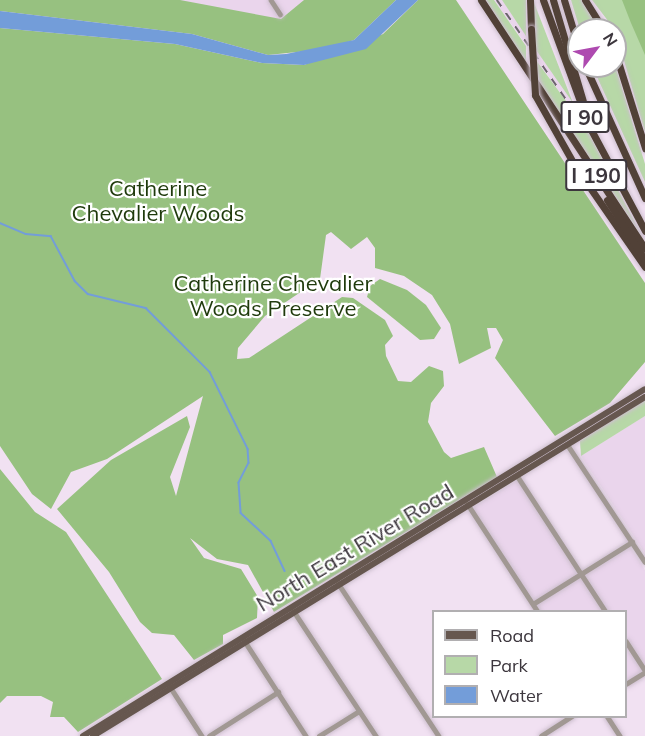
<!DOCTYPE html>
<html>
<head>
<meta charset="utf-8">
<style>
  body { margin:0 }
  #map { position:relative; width:645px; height:736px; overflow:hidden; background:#f1e1f2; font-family:Mulish,sans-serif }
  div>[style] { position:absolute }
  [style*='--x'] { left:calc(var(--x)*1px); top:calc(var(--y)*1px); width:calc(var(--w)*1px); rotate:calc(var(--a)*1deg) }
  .built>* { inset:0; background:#ead5ec }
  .green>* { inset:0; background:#b7d8a7 }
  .forest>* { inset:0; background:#97c180 }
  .water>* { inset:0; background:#739dd9 }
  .stream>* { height:1.5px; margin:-0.75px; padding:0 0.75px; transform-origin:0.75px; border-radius:0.75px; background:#739dd9 }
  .roads { filter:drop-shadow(0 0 2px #cdbfce) drop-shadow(0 0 2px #cdbfce) }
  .minor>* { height:4.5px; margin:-2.25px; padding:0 2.25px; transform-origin:2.25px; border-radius:2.25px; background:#a19893 }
  .major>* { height:6px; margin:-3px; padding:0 3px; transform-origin:3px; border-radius:3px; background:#66574f }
  .highway>* { height:7px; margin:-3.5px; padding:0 3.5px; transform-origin:3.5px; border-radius:3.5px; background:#514137 }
  .rail>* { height:1.5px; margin-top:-0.75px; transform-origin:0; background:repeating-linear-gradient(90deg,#6c646d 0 8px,transparent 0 16px) }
  .bridges { filter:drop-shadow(0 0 2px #cdbfce) drop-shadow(0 0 2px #cdbfce) }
  .highway-bridge>* { height:7px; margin:-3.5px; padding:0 3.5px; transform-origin:3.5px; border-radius:3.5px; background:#514137 }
  span { translate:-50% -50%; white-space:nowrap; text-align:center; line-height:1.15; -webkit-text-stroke:4.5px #fff; paint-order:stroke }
  .shield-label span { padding:2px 4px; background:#fff; border:2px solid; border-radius:4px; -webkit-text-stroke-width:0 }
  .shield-label { font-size:21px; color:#3c363d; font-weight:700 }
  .park-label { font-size:22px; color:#1f3a0c }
  .street-label { font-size:22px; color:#3c363d }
  .legend { position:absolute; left:432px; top:610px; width:195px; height:108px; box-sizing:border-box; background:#fff; border:2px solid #b1afb1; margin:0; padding:8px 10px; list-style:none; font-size:18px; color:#3c363d }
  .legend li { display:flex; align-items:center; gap:12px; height:30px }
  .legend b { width:30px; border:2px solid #b1afb1 }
  .north { position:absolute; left:567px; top:18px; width:60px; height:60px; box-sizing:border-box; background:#fff; border:2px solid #b1afb1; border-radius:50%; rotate:58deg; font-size:16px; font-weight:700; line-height:24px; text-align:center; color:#3c363d }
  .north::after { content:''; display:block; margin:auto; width:21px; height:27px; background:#ae4ab0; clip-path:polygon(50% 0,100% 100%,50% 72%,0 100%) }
</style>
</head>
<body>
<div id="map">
  <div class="built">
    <i style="clip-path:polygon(176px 0,304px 0,283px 22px)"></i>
    <i style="clip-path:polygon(494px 0,502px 0,573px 103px,569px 105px)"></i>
    <i style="clip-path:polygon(645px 416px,645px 553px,581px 456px)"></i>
    <i style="clip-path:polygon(519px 479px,581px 574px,628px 544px,645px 570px,645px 671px,626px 683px,626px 612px,539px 611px,472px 508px)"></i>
  </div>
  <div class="green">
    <i style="clip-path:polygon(486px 0,494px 0,526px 46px,526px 62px)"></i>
    <i style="clip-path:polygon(502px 0,526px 0,526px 36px)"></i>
    <i style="clip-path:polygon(533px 0,573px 103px,643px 238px,534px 74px,533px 56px,569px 105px,573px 103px,534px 47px)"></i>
    <i style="clip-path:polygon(571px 0,581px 0,599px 30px,580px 30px)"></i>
    <i style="clip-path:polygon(592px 0,645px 0,645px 132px,615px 30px)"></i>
    <i style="clip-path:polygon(615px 65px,645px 164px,645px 182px,592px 66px)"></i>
    <i style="clip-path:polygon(645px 400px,645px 416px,581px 456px,580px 441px)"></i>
  </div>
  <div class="forest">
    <i style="clip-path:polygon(0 0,180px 0,281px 19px,304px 0,396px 0,354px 40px,326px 49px,268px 55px,192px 34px,0 11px)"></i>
    <i style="clip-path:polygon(418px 0,456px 0,645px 283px,645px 362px,610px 403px,555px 436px,495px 358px,503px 340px,496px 328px,487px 328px,491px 348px,459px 364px,450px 324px,432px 295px,404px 276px,375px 268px,375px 248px,367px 237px,351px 249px,331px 232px,326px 235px,320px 279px,265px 316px,238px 348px,237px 359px,249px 358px,342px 297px,353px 298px,385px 320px,393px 336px,385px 345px,386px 356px,398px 381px,411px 382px,429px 366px,443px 371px,444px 386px,431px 403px,428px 422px,444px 452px,451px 458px,484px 447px,497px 477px,274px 612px,248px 565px,217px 559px,190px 538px,204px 558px,241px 569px,258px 597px,257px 618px,223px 635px,223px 644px,194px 660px,174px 635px,152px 633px,140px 622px,109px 572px,57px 509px,111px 460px,187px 416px,190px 427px,170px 477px,176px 496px,203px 396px,107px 459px,71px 472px,51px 509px,32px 494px,0 446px,0 28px,175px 44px,262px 63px,304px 65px,383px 34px)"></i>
    <i style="clip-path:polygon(622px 0,645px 0,645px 55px,631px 23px)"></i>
    <i style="clip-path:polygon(380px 279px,407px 290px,426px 305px,441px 328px,434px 339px,420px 340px,367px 297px,370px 286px)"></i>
    <i style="clip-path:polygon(0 469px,35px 512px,66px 532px,162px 679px,78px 732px,64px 717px,50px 717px,53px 702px,41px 696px,7px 696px,0 703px)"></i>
  </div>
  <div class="water">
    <i style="clip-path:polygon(396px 0,418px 0,366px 49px,304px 65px,262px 63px,175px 44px,0 28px,0 11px,192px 34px,268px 55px,286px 54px,354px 40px)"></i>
  </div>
  <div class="stream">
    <i style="--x:0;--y:223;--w:28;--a:23"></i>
    <i style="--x:26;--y:234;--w:25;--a:5"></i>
    <i style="--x:51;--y:236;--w:51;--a:61.9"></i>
    <i style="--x:75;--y:281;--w:18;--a:45"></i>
    <i style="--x:88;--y:294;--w:60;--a:13.6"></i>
    <i style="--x:146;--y:308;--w:91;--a:45"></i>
    <i style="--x:210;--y:372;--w:86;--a:63.7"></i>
    <i style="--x:248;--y:449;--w:14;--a:86"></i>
    <i style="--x:249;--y:463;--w:22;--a:117"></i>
    <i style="--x:239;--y:483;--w:30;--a:86"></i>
    <i style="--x:241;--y:513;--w:41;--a:43"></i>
    <i style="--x:271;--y:541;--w:33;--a:65"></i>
  </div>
  <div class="roads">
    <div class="minor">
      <i style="--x:271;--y:0;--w:17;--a:57"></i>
      <i style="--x:567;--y:444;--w:141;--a:56.5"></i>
      <i style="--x:518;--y:477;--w:161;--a:56.9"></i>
      <i style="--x:467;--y:503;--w:130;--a:56.9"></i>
      <i style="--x:338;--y:583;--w:183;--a:56.6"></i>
      <i style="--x:533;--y:604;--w:117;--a:-32.1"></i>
      <i style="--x:293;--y:610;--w:151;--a:56.6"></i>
      <i style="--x:244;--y:640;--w:114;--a:57.1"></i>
      <i style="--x:626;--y:641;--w:35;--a:57"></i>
      <i style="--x:626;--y:684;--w:22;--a:-32"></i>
      <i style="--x:169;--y:685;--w:61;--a:57.1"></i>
      <i style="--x:607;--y:716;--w:24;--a:57"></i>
      <i style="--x:209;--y:736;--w:82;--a:-32.5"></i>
      <i style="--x:319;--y:736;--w:47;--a:-32"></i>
      <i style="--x:541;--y:736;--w:37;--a:-33"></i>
    </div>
    <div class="major">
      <i style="--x:83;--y:736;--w:660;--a:-31.69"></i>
      <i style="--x:93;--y:736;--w:648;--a:-31.56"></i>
    </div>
    <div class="highway">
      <i style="--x:481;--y:0;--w:298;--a:56.6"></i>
      <i style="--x:530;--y:0;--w:29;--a:88"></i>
      <i style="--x:543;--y:0;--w:134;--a:69.9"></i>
      <i style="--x:589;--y:126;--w:119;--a:61.9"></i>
      <i style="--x:553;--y:0;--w:105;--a:73.5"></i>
      <i style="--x:564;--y:0;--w:51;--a:73"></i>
      <i style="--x:585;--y:0;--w:36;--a:58"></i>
      <i style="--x:615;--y:52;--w:101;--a:72.6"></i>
      <i style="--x:585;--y:66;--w:145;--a:65.6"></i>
      <i style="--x:575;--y:166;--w:123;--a:55.3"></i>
      <i style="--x:607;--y:200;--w:71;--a:57.7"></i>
    </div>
  </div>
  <div class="rail">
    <i style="--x:497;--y:0;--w:128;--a:55.2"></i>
  </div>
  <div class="bridges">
    <div class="highway-bridge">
      <i style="--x:531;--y:29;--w:66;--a:86.5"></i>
      <i style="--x:535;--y:95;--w:81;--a:60.6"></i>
    </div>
  </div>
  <div class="shield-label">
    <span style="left:585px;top:117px">I 90</span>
    <span style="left:596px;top:175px">I 190</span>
  </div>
  <div class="park-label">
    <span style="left:158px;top:201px">Catherine<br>Chevalier Woods</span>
    <span style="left:273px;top:296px">Catherine Chevalier<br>Woods Preserve</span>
  </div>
  <div class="street-label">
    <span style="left:355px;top:548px;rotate:-31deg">North East River Road</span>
  </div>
  <ul class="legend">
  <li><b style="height:8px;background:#66574f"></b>Road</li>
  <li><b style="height:16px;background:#b7d8a7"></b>Park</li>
  <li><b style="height:16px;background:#739dd9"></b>Water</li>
  </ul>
  <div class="north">N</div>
</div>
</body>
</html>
